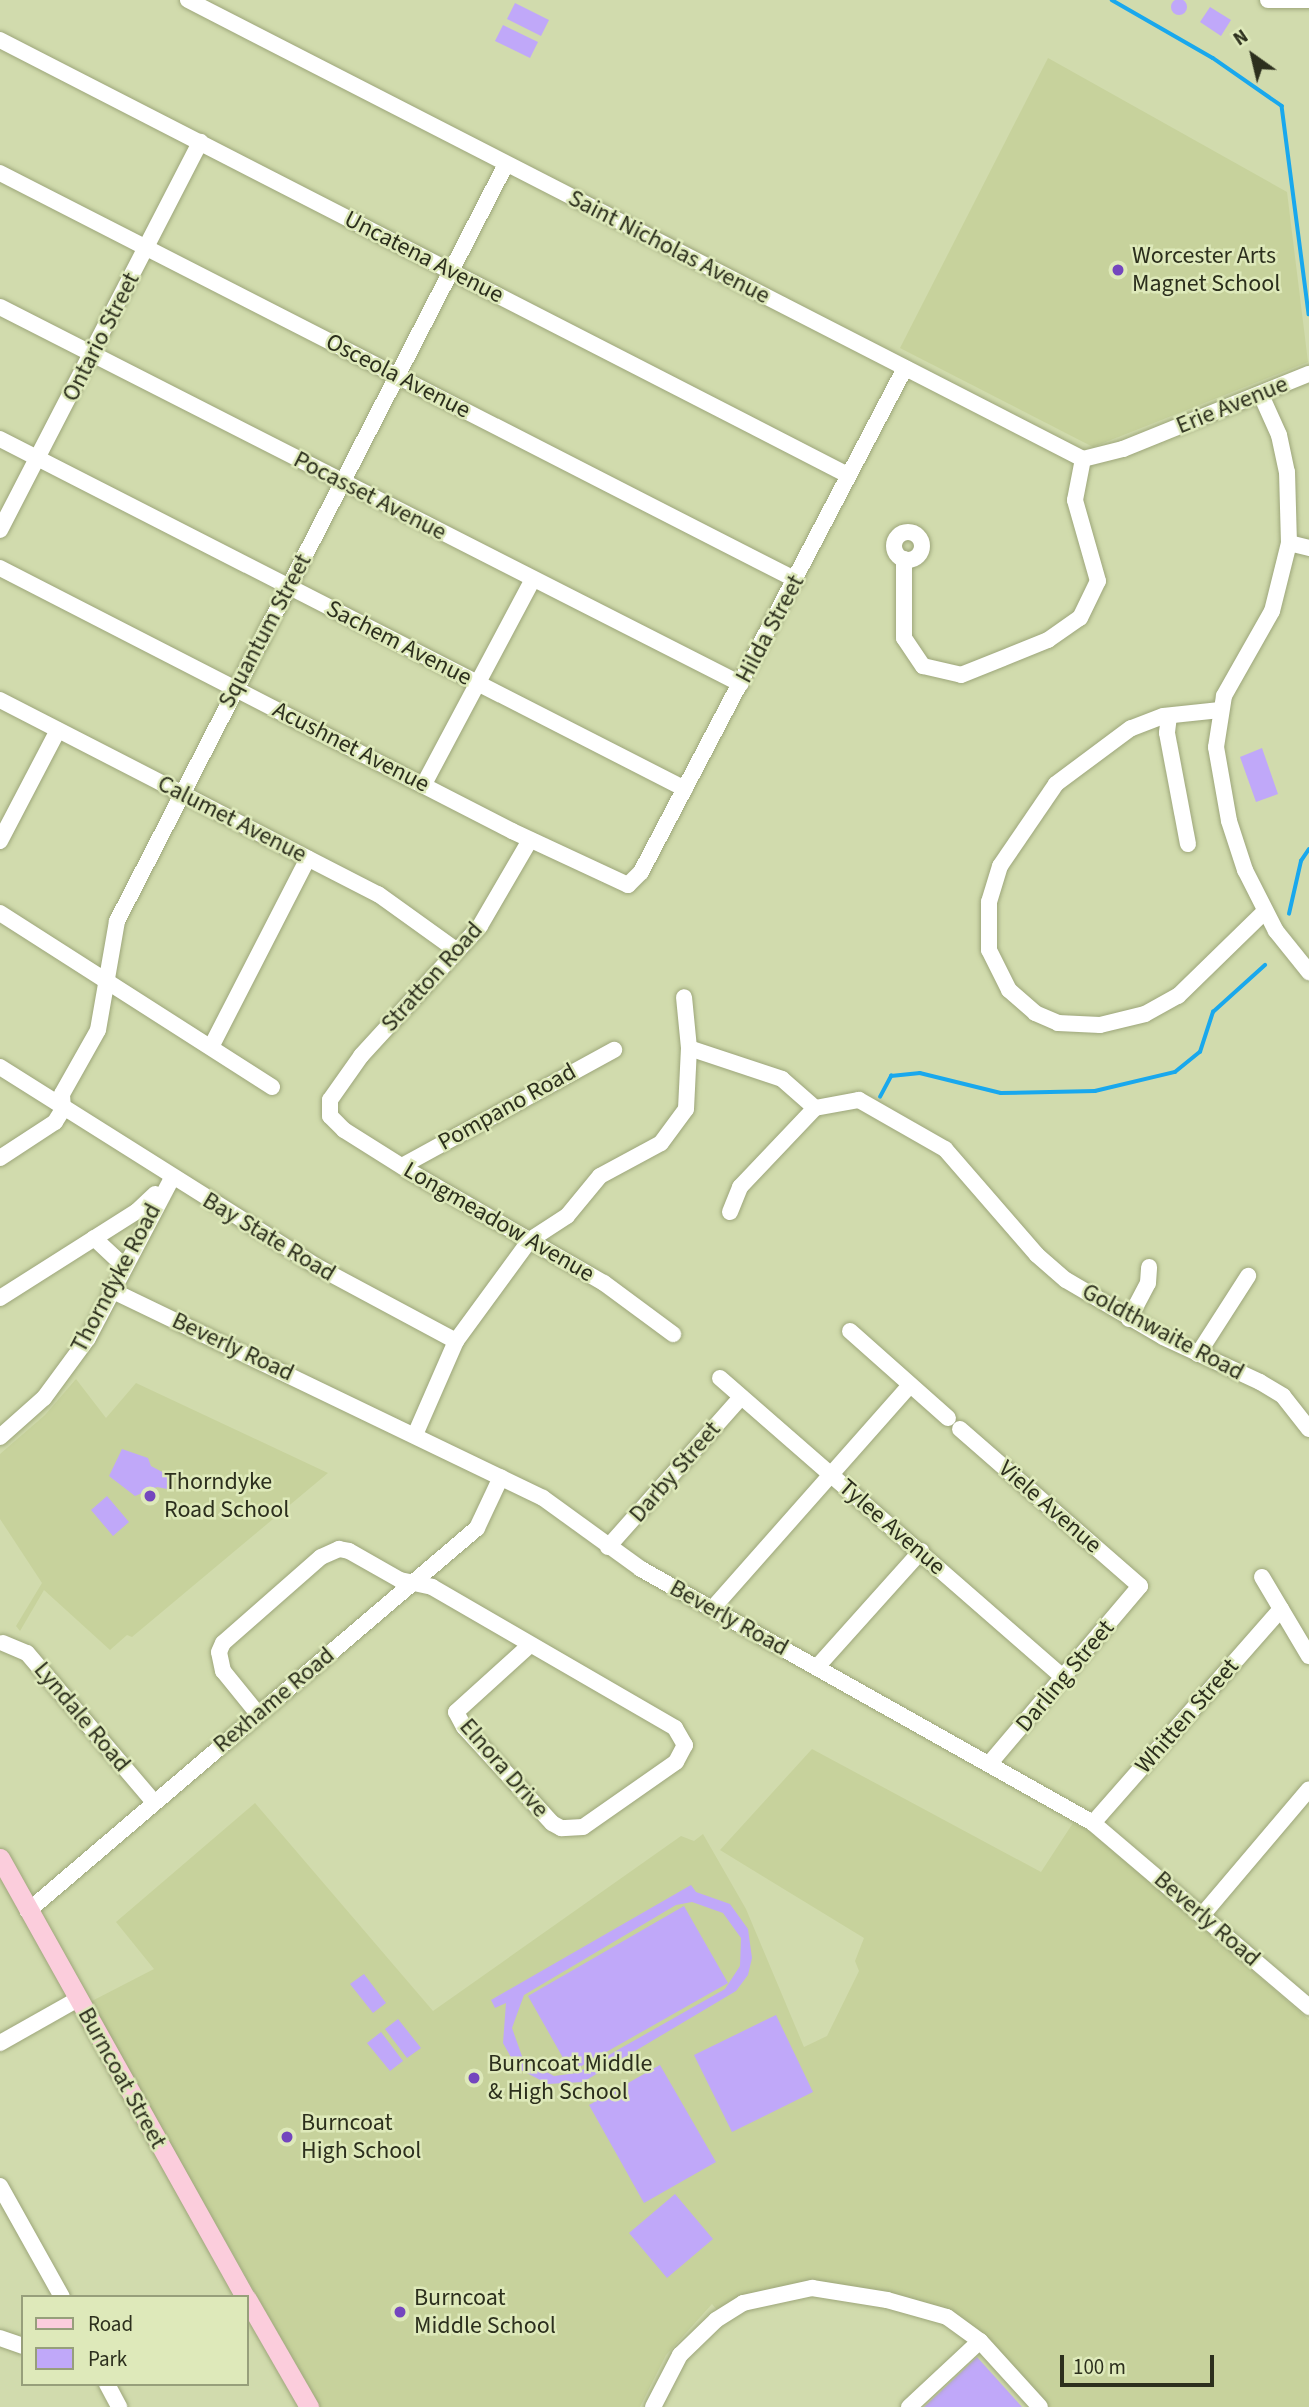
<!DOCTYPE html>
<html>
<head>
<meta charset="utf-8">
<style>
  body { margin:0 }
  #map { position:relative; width:1309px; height:2407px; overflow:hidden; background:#d1dbad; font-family:"Source Sans 3",sans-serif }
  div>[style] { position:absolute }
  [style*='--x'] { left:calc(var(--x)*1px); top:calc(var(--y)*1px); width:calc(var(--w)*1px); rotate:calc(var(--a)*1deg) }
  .built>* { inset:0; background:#c7d29c }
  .green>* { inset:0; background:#c0a8f9 }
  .round { border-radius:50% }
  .stream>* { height:3.5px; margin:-1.75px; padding:0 1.75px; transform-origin:1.75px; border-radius:1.75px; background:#19a8ed }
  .roads { filter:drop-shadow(0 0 2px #9da67a) drop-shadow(0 0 2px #9da67a) }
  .minor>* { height:16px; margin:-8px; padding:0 8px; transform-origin:8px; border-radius:8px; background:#fff }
  .minor>.ring { margin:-8px; padding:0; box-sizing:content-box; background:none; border:16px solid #fff; border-radius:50% }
  .major>* { height:19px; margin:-9.5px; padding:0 9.5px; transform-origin:9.5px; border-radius:9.5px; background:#fbcddc }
  .dots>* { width:19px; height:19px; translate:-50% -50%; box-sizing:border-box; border:4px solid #dee9ba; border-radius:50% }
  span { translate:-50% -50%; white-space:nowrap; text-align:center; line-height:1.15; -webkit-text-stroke:5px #dee9ba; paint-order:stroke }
  .street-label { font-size:24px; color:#2c2f1d }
  .poi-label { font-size:24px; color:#2c2f1d }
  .left { translate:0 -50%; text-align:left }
  .legend { position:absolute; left:21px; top:2295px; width:228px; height:91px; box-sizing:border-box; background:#dee9ba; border:2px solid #979f7b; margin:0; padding:9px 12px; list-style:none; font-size:21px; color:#2c2f1d }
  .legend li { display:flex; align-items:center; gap:14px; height:35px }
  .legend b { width:35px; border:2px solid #979f7b }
  .north { position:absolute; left:1218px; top:21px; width:70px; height:70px; -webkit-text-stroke:5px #dee9ba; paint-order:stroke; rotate:326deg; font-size:19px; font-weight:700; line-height:28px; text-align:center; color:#2c2f1d }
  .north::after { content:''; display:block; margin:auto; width:24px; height:32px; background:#2c2f1d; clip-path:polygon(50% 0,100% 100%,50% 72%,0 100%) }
  .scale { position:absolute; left:1060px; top:2355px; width:154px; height:32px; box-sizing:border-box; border:4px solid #2c2f1d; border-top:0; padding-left:9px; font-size:21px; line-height:24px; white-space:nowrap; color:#2c2f1d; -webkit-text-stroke:5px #dee9ba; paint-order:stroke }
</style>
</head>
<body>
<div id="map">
  <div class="built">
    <i style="clip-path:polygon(1048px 58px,1287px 192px,1308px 362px,1093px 447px,900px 348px)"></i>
    <i style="clip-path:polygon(76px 1379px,106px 1418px,136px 1383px,328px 1473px,132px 1637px,127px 1635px,110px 1650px,44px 1590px,20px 1631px,16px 1626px,42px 1583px,0 1519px,0 1454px,45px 1415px)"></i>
    <i style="clip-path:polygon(812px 1749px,1041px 1872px,1073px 1823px,1095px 1834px,1309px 2020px,1309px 2407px,1049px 2407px,974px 2329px,830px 2283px,802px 2282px,746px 2294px,717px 2310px,712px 2304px,666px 2355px,640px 2407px,320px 2407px,90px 2002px,154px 1969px,116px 1922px,255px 1803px,433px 2011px,681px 1836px,694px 1841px,703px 1834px,746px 1909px,804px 2047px,827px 2036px,859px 1971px,855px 1961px,864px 1938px,720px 1850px)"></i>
  </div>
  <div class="green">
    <i class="round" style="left:1171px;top:-1px;width:16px;height:16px"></i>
    <i style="clip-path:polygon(515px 3px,549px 20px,541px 36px,507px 19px)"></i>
    <i style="clip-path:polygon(1210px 7px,1231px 20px,1221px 36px,1200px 22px)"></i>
    <i style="clip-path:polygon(503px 25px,538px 42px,530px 58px,495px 41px)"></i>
    <i style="clip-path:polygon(1262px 748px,1278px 794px,1256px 802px,1240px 757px)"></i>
    <i style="clip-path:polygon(122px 1449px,148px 1458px,151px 1466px,168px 1475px,167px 1489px,157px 1487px,135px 1496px,109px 1476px)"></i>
    <i style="clip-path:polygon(107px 1496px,129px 1522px,113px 1536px,91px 1510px)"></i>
    <i style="clip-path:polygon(evenodd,691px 1885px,696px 1892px,730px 1904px,748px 1929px,752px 1958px,748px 1975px,736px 1991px,583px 2082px,548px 2084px,517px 2068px,503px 2043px,506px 2003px,495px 2008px,491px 2000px,691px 1885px,692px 1902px,723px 1913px,741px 1938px,740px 1966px,725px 1989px,577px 2073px,554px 2076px,523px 2059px,512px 2028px,524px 1995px,676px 1905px,692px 1902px)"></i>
    <i style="clip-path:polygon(684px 1906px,728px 1983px,571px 2072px,528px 1996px)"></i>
    <i style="clip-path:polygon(364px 1974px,386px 2003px,373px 2013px,350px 1984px)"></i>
    <i style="clip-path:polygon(776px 2015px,813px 2092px,732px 2132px,694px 2055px)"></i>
    <i style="clip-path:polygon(398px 2019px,421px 2048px,407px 2058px,385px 2029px)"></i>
    <i style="clip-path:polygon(381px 2032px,403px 2061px,390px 2071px,367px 2043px)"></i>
    <i style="clip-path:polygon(660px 2065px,716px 2162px,644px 2203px,589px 2105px)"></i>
    <i style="clip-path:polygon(675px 2194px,713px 2239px,667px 2278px,629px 2233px)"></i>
    <i style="clip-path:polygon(977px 2357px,1022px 2407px,924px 2407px,938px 2394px)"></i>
  </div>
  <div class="stream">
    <i style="--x:1112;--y:0;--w:116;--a:29.9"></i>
    <i style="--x:1213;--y:58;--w:84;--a:34.8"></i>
    <i style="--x:1282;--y:106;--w:210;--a:82.6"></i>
    <i style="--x:1289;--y:914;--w:54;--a:-77.2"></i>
    <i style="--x:1301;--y:861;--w:14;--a:-56"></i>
    <i style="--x:880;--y:1097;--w:24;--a:-62"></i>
    <i style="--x:891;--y:1076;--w:29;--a:-6"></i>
    <i style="--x:920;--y:1073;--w:83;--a:13.9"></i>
    <i style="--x:1001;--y:1093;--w:94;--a:-1.2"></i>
    <i style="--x:1095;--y:1091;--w:82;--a:-13.4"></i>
    <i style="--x:1175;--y:1072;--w:32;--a:-39"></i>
    <i style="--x:1200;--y:1052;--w:42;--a:-72"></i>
    <i style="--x:1213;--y:1012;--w:70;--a:-42.1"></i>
  </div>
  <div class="roads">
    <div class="minor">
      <i style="--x:188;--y:0;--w:1006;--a:27.15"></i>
      <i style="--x:1083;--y:459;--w:41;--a:-14"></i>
      <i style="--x:1123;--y:449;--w:201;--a:-22"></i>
      <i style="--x:1268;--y:0;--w:41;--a:0"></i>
      <i style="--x:0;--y:40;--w:953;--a:27.16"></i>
      <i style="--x:0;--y:173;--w:894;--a:27.08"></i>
      <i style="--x:0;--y:307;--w:831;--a:26.97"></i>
      <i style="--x:1261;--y:395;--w:44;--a:65.8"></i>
      <i style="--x:1279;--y:435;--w:38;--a:78"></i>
      <i style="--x:1287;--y:472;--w:71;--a:88.4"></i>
      <i style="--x:1289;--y:543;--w:70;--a:104"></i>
      <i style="--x:1272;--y:611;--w:98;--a:119.5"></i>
      <i style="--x:1224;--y:696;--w:52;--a:98.9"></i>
      <i style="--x:1216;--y:747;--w:75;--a:80"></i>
      <i style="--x:1229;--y:821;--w:52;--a:71.9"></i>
      <i style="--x:1245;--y:870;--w:68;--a:63.1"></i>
      <i style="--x:1276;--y:931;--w:53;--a:51.2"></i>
      <i style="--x:0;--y:439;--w:769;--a:27.06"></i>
      <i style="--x:0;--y:530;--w:437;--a:-62.7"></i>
      <i class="ring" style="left:894px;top:532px;width:12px;height:12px"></i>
      <i style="--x:1289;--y:543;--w:21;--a:14"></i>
      <i style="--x:904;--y:559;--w:79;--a:90"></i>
      <i style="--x:904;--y:638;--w:34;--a:56"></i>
      <i style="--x:923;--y:666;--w:39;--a:13"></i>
      <i style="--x:961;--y:675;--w:94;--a:-21.9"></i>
      <i style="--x:1048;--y:640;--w:39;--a:-35"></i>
      <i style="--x:1080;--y:618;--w:41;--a:-64.1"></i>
      <i style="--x:1098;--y:581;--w:84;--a:-105.9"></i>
      <i style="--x:1075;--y:500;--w:42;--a:-79"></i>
      <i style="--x:0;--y:568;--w:576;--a:27.19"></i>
      <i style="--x:512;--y:831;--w:128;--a:25"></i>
      <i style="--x:628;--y:885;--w:18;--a:-45"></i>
      <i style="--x:641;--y:872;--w:569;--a:-62.35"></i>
      <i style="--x:0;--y:700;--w:425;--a:27.2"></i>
      <i style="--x:378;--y:894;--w:96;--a:35.7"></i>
      <i style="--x:1220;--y:710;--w:57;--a:174"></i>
      <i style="--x:1163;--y:716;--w:34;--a:159"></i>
      <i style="--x:1131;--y:728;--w:94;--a:143.3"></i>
      <i style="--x:1056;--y:784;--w:99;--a:124.3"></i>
      <i style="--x:1000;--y:866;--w:38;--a:107"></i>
      <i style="--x:989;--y:902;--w:48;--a:90"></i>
      <i style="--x:989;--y:950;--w:45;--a:63.4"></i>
      <i style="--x:1009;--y:990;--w:35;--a:41"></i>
      <i style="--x:1035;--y:1013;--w:25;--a:23"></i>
      <i style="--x:1058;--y:1023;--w:42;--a:2.7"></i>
      <i style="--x:1100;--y:1025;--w:46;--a:-13.7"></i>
      <i style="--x:1145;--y:1014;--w:38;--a:-29"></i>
      <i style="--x:1178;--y:996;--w:120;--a:-44.3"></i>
      <i style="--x:1169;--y:716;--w:17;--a:97"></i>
      <i style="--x:1167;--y:733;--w:113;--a:79.3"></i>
      <i style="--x:424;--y:784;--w:230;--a:-62"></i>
      <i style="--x:530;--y:840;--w:99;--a:120.2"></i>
      <i style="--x:480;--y:926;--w:176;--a:132.5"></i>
      <i style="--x:361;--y:1056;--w:54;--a:125.2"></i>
      <i style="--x:330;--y:1100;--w:16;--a:90"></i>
      <i style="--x:330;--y:1116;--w:20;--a:45"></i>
      <i style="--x:344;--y:1130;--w:77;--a:32.2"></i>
      <i style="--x:409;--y:1171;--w:225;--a:29.9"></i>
      <i style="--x:604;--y:1283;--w:86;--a:36.5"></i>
      <i style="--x:0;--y:841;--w:125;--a:-62.4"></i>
      <i style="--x:0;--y:913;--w:323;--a:32.6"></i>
      <i style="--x:211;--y:1047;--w:212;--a:-62.8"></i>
      <i style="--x:689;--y:1048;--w:98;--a:18.4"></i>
      <i style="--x:782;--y:1079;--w:44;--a:41.3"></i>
      <i style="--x:815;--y:1108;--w:45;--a:-10.3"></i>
      <i style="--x:859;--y:1100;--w:99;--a:29.7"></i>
      <i style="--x:945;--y:1149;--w:140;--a:49"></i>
      <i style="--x:1037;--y:1255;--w:38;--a:41"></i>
      <i style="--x:1066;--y:1280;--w:113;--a:30.4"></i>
      <i style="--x:1163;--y:1337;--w:107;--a:24.9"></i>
      <i style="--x:1260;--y:1382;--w:27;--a:31"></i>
      <i style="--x:1283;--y:1396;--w:42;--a:51.8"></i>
      <i style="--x:0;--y:1067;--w:373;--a:32.2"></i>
      <i style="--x:316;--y:1266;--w:159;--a:28.2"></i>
      <i style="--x:456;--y:1341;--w:103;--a:113.6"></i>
      <i style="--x:0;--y:1158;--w:66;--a:-33.2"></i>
      <i style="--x:55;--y:1122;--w:15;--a:-58"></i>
      <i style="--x:63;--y:1109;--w:15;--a:-94"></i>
      <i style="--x:62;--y:1094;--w:73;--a:-60.6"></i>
      <i style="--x:98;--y:1030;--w:111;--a:-80.1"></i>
      <i style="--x:117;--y:921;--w:851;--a:-62.8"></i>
      <i style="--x:402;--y:1166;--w:242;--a:-28.7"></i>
      <i style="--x:730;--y:1212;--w:27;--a:-68"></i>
      <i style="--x:740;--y:1187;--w:109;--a:-46.5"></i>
      <i style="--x:94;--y:1238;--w:40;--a:43"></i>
      <i style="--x:111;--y:1290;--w:479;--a:25.7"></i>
      <i style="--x:543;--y:1498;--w:121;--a:35.9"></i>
      <i style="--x:641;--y:1569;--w:518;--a:29.33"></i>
      <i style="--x:1093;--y:1823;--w:284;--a:40.4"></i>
      <i style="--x:0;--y:1298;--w:162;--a:-32.4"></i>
      <i style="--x:137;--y:1211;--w:25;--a:-43"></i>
      <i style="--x:1129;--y:1319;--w:41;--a:-62.2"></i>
      <i style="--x:1148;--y:1283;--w:16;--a:-86"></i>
      <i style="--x:850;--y:1331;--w:131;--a:41.6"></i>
      <i style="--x:456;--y:1341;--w:125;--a:-53.8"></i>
      <i style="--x:530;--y:1240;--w:44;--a:-33"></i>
      <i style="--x:567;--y:1216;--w:52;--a:-50.5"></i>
      <i style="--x:600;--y:1176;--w:69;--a:-28.4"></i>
      <i style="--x:661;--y:1143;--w:42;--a:-53.7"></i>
      <i style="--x:686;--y:1109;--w:61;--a:-87.2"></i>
      <i style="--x:689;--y:1048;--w:51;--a:-95.6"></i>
      <i style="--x:1198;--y:1354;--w:93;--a:-57.3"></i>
      <i style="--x:720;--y:1378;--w:456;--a:41.1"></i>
      <i style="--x:960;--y:1429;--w:239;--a:41.1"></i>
      <i style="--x:1140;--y:1586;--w:233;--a:130.3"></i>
      <i style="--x:0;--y:1437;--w:59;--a:-41.6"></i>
      <i style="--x:44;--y:1398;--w:74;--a:-53.7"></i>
      <i style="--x:88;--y:1338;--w:181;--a:-62.3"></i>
      <i style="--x:608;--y:1547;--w:200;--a:-48.4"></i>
      <i style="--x:1262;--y:1577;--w:92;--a:59.3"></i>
      <i style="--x:712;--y:1609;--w:299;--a:-48.5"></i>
      <i style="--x:3;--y:1643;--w:26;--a:23"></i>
      <i style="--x:27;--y:1653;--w:196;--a:49.6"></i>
      <i style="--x:817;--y:1667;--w:156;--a:-48.1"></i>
      <i style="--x:258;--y:1714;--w:55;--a:-129.1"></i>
      <i style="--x:223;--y:1671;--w:19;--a:-102"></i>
      <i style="--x:219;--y:1652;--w:10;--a:-66"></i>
      <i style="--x:223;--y:1643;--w:130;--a:-41.3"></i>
      <i style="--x:321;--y:1557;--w:20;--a:-24"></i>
      <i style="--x:339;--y:1549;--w:10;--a:11"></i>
      <i style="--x:349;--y:1551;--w:59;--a:29.6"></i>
      <i style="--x:400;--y:1580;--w:33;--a:12"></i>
      <i style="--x:432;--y:1587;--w:281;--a:30.1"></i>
      <i style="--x:675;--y:1728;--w:20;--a:60"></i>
      <i style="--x:685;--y:1745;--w:19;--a:118"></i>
      <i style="--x:676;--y:1762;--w:113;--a:145"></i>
      <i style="--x:583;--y:1827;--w:22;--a:177"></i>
      <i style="--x:561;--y:1828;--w:10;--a:-151"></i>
      <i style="--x:552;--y:1823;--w:130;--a:-132.5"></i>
      <i style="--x:464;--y:1727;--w:17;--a:-118"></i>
      <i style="--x:456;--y:1712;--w:100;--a:-42.2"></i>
      <i style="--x:1093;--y:1823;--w:285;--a:-48.7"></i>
      <i style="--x:28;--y:1911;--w:590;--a:-40.46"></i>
      <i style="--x:477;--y:1528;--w:56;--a:-64.8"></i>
      <i style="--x:1204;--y:1913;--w:162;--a:-49.7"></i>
      <i style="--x:0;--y:2043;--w:90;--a:-29.4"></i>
      <i style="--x:0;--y:2186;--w:127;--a:60.8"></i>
      <i style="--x:0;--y:2338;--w:24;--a:19"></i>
      <i style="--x:107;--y:2384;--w:26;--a:62"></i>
      <i style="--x:653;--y:2407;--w:59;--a:-62.6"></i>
      <i style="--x:680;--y:2355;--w:50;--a:-44.2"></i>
      <i style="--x:716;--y:2320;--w:32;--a:-32"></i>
      <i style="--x:743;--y:2303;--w:71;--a:-12.3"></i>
      <i style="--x:812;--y:2288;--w:76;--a:9.1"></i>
      <i style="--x:887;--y:2300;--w:62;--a:15.8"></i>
      <i style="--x:947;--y:2317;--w:41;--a:36"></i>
      <i style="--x:980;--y:2341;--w:89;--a:47.7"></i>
      <i style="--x:909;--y:2407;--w:97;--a:-42.9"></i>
    </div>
    <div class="major">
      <i style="--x:0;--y:1858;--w:503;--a:60.83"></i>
      <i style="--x:247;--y:2299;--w:125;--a:60.1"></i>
    </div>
  </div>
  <div class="dots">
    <i style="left:1118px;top:270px;background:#7446be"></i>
    <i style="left:150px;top:1496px;background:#7446be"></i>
    <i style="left:474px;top:2078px;background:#7446be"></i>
    <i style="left:287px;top:2137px;background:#7446be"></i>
    <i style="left:400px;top:2312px;background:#7446be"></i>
  </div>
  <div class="street-label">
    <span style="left:669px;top:247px;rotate:27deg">Saint Nicholas Avenue</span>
    <span style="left:424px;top:257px;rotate:27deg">Uncatena Avenue</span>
    <span style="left:101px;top:337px;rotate:-63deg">Ontario Street</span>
    <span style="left:398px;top:376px;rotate:27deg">Osceola Avenue</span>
    <span style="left:1232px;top:405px;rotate:-22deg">Erie Avenue</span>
    <span style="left:370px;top:496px;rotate:27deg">Pocasset Avenue</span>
    <span style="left:770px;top:629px;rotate:-62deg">Hilda Street</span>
    <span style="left:265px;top:631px;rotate:-62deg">Squantum Street</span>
    <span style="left:399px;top:643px;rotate:27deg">Sachem Avenue</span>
    <span style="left:351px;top:747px;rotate:27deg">Acushnet Avenue</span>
    <span style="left:232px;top:819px;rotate:27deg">Calumet Avenue</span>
    <span style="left:432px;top:977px;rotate:-48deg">Stratton Road</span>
    <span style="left:507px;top:1107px;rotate:-29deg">Pompano Road</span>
    <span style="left:499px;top:1222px;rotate:30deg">Longmeadow Avenue</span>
    <span style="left:269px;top:1237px;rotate:31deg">Bay State Road</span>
    <span style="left:116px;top:1278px;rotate:-62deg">Thorndyke Road</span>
    <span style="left:1163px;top:1332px;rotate:28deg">Goldthwaite Road</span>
    <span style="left:233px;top:1347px;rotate:25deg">Beverly Road</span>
    <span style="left:675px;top:1472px;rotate:-49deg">Darby Street</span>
    <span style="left:1050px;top:1507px;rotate:41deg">Viele Avenue</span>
    <span style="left:892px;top:1527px;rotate:41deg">Tylee Avenue</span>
    <span style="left:729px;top:1618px;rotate:29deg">Beverly Road</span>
    <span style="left:1065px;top:1676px;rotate:-50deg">Darling Street</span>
    <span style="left:274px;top:1700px;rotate:-40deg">Rexhame Road</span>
    <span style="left:1187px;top:1716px;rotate:-49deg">Whitten Street</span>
    <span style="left:82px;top:1717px;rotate:50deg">Lyndale Road</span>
    <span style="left:504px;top:1768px;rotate:49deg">Elnora Drive</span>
    <span style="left:1207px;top:1919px;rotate:41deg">Beverly Road</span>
    <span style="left:122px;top:2078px;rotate:61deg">Burncoat Street</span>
  </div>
  <div class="poi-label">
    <span class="left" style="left:1132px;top:270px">Worcester Arts<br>Magnet School</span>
    <span class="left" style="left:164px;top:1496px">Thorndyke<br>Road School</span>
    <span class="left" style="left:488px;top:2078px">Burncoat Middle<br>&amp; High School</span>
    <span class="left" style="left:301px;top:2137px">Burncoat<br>High School</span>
    <span class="left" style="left:414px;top:2312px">Burncoat<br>Middle School</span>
  </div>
  <ul class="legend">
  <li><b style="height:9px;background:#fbcddc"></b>Road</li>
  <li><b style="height:19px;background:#c0a8f9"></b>Park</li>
  </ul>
  <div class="north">N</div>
  <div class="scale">100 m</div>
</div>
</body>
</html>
